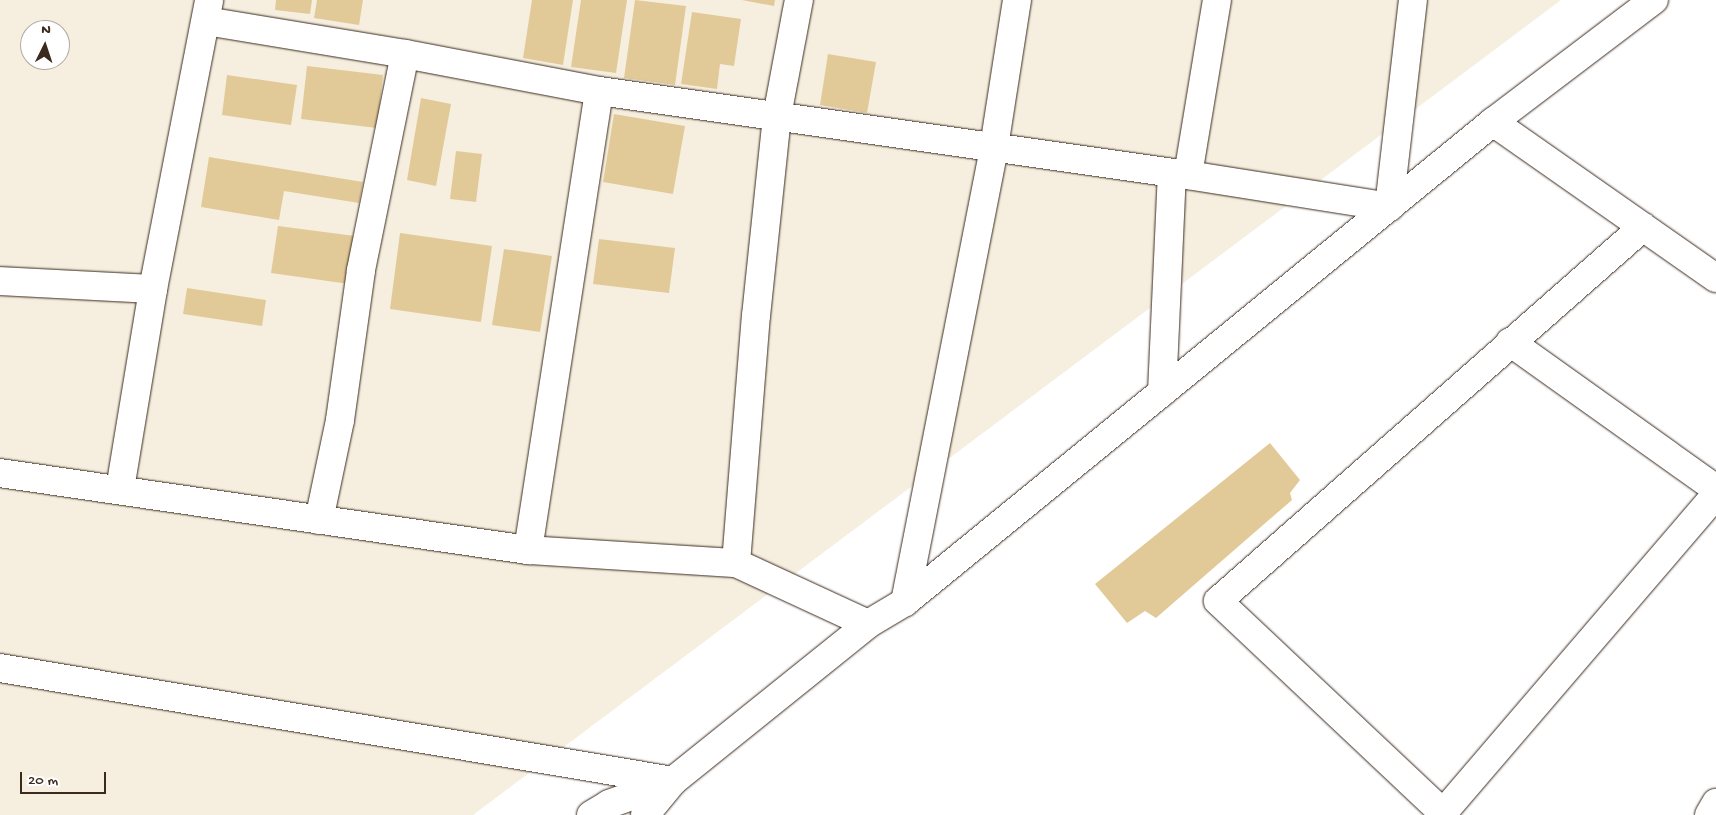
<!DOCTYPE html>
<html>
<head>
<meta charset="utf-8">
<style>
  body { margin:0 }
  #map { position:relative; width:1716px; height:815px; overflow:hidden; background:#fff; font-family:"Gochi Hand",sans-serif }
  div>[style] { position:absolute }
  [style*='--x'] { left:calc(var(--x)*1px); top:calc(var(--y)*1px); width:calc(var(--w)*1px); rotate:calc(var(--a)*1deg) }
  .built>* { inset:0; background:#f6efe0 }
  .building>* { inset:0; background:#e2ca98 }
  .roads { filter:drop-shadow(0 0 1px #3b2a1e) drop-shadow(0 0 1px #3b2a1e) }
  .street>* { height:28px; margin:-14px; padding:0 14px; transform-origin:14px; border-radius:14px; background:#fff }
  .secondary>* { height:28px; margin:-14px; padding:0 14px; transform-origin:14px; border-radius:14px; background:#fff }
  span { translate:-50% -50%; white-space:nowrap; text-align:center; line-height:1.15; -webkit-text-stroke:4px #fff; paint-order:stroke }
  .north { position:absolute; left:20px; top:20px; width:50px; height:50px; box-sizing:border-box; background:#fff; border:1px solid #b1aaa5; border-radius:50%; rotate:4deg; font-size:14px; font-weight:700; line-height:20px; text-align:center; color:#3b2a1e }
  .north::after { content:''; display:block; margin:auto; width:18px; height:22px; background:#3b2a1e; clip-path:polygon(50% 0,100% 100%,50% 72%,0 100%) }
  .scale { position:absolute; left:20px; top:772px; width:86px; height:22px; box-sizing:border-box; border:2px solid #3b2a1e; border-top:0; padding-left:6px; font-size:15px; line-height:18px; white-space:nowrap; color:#3b2a1e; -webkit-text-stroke:4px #fff; paint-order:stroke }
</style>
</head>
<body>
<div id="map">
  <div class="built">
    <i style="clip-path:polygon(evenodd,0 0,1561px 0,473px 815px,0 815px,0 0,30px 30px,60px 30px,60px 60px,30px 60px,30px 30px)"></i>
  </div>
  <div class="building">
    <i style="clip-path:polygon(276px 0,312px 0,310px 14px,275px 10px)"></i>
    <i style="clip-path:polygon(317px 0,363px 0,359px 25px,314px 18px)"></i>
    <i style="clip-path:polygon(532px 0,573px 0,563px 65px,523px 58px)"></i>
    <i style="clip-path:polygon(581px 0,627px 0,616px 73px,571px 67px)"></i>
    <i style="clip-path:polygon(635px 0,686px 6px,675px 85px,624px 78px)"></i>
    <i style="clip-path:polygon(742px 0,775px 0,774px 6px)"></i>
    <i style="clip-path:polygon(692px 12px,741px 19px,734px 66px,720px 64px,717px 89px,681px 84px)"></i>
    <i style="clip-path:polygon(828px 54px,876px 62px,867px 113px,820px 105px)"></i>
    <i style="clip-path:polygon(307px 66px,383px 75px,377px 128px,301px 119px)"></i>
    <i style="clip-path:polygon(227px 75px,297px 85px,291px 125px,222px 115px)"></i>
    <i style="clip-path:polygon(421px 98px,451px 104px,436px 186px,407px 180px)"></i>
    <i style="clip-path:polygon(614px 114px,685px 126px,673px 194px,603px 182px)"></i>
    <i style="clip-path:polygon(456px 151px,482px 154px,476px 202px,450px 199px)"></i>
    <i style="clip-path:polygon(209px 157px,363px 182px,359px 203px,284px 191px,279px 220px,201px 207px)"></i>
    <i style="clip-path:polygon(278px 226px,355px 236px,349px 284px,271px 273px)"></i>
    <i style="clip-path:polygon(400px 233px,492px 246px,481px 322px,390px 309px)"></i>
    <i style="clip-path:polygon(599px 239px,675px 248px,669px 293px,593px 284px)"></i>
    <i style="clip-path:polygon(504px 249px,552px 256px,540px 332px,492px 325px)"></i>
    <i style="clip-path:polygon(187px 288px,266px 300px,262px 326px,183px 314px)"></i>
    <i style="clip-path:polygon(1270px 443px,1300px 480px,1290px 493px,1292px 500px,1156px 618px,1145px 611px,1127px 623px,1095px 584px)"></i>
  </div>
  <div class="roads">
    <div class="street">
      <i style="--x:206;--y:21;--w:202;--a:9.4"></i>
      <i style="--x:405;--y:54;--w:197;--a:10.8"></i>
      <i style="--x:599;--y:91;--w:595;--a:8.12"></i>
      <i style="--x:1188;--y:175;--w:204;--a:9"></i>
      <i style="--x:1389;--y:207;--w:208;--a:-83.4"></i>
      <i style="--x:1493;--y:122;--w:272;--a:35"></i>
      <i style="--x:1188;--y:175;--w:177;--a:-80.6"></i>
      <i style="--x:1643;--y:227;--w:566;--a:138.65"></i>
      <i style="--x:1218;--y:601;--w:309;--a:43.3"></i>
      <i style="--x:1443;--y:813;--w:419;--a:-49.4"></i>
      <i style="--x:0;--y:281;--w:153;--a:3"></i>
      <i style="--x:1510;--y:342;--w:253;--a:35.5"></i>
      <i style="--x:1162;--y:392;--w:219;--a:-87.4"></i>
      <i style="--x:0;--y:473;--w:534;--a:8.3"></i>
      <i style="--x:528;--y:550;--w:208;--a:3.6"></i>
      <i style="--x:736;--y:563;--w:145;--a:24.8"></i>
      <i style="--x:120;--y:489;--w:203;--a:-80.6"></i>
      <i style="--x:153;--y:289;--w:294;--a:-79"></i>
      <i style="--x:319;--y:520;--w:102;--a:-78.1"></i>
      <i style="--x:340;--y:420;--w:151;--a:-82"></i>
      <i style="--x:361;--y:270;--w:220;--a:-78.5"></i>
      <i style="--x:528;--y:550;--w:464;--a:-81.2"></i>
      <i style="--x:736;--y:563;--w:248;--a:-85.4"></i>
      <i style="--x:756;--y:316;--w:201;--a:-84"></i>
      <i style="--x:777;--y:116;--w:118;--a:-79.3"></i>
      <i style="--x:905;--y:602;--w:464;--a:-78.9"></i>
      <i style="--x:994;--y:147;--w:149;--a:-81.1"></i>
      <i style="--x:0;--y:668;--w:682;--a:9.53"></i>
      <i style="--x:1709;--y:815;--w:14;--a:-60"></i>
    </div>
    <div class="secondary">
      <i style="--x:591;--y:815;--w:21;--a:-31"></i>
      <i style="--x:609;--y:804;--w:68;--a:-19.8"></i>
      <i style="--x:645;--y:815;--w:44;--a:-50.5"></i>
      <i style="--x:673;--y:781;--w:250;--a:-38.8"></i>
      <i style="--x:868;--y:624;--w:43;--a:-30.7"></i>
      <i style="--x:905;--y:602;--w:759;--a:-39.23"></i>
      <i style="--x:1493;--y:122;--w:202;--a:-37.2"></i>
    </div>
  </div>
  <div class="north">N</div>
  <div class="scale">20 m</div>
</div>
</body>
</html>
